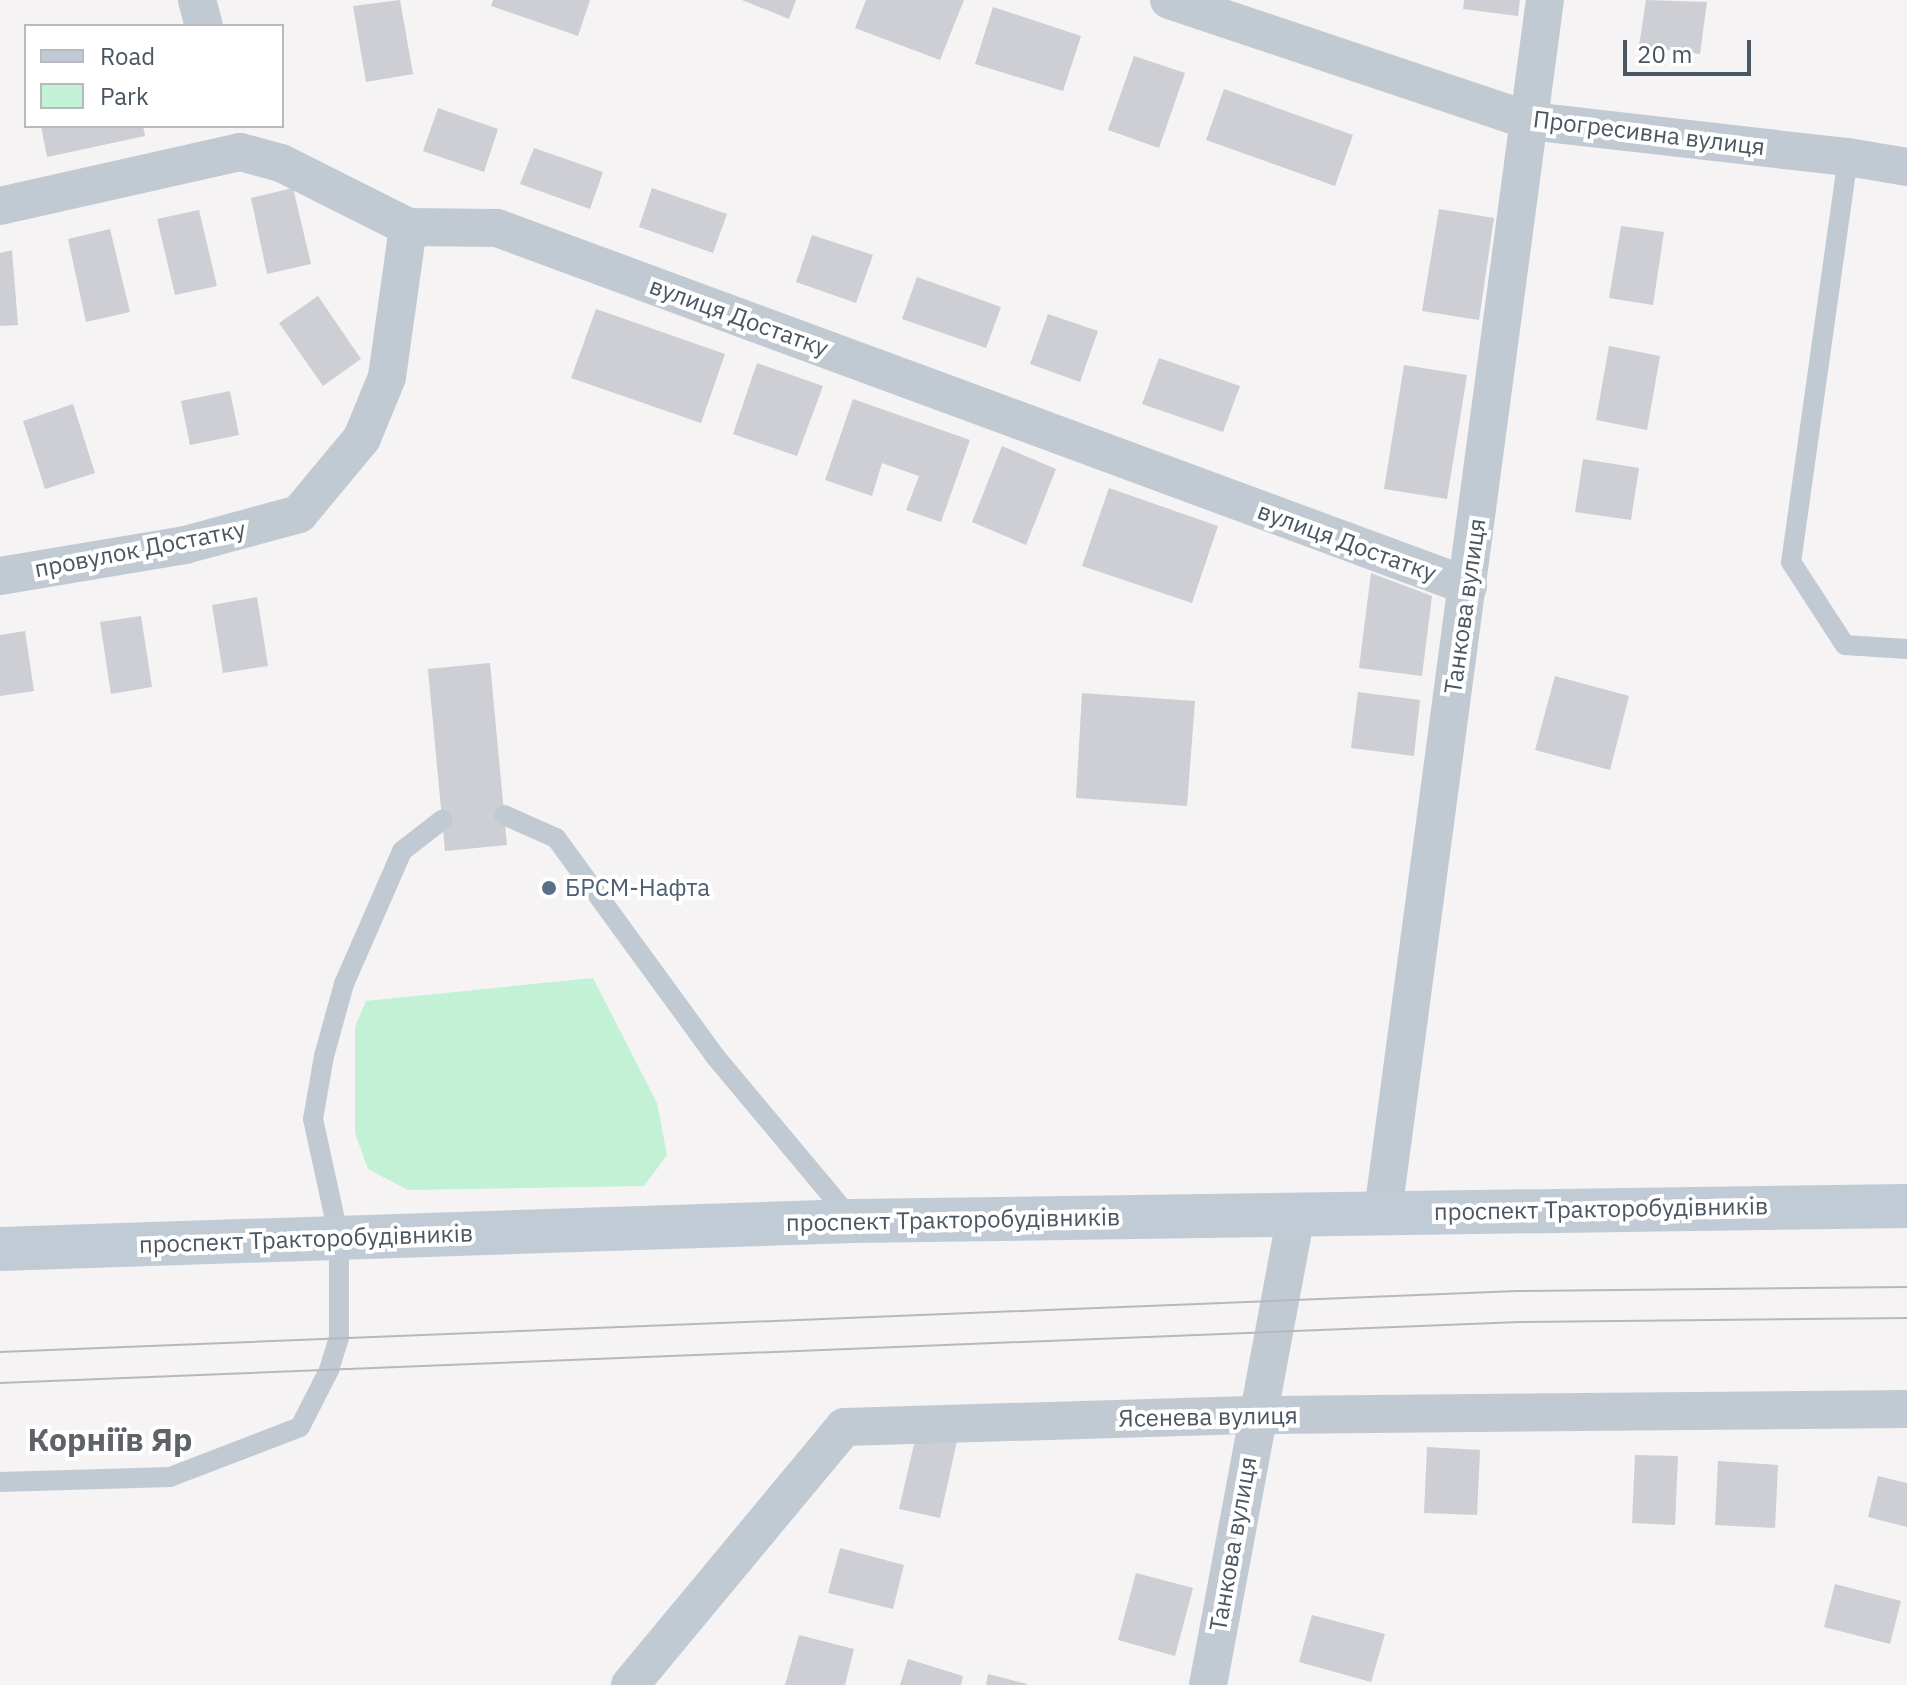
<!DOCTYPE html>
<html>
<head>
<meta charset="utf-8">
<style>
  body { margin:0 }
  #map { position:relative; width:1907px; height:1685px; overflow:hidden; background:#f5f3f3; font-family:"IBM Plex Sans",sans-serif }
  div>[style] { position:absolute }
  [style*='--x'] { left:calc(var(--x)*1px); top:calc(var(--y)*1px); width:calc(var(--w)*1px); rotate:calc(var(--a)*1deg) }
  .green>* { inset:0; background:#c3f1d5 }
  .building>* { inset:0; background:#cdcfd5 }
  .lane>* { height:20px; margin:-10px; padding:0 10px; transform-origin:10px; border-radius:10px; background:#c1cad2 }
  .street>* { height:38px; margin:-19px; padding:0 19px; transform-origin:19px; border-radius:19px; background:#c1cad2 }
  .secondary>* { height:44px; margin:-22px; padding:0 22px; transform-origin:22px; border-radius:22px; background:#c1cbd6 }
  .tram>* { height:2px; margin:-1px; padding:0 1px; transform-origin:1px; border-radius:1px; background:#b5b8bd }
  .dots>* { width:22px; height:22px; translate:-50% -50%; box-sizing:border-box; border:4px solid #fff; border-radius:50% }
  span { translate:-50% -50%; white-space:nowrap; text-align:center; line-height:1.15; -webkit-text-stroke:8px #fff; paint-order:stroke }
  .street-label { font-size:24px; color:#4a5661 }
  .service-label { font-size:24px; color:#4e5e75 }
  .left { translate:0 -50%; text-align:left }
  .district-label { font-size:32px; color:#5f6368; font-weight:700 }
  .legend { position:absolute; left:24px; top:24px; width:260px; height:104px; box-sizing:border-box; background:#fff; border:2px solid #b7bbc0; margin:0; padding:10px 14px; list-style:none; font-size:24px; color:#4a5661 }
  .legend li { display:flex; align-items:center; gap:16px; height:40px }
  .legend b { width:40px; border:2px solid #b7bbc0 }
  .scale { position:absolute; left:1623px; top:40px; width:128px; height:36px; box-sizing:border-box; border:4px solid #4a5661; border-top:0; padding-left:10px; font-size:24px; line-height:28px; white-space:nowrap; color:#4a5661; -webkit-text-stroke:6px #fff; paint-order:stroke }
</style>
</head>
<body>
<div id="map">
  <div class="green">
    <i style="clip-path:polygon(593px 978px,657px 1103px,667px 1155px,644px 1186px,408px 1190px,368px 1169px,355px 1133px,355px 1027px,366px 1001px)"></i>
  </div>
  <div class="building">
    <i style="clip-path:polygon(400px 0,413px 74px,366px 82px,353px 6px)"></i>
    <i style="clip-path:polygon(493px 0,590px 0,578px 36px,491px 6px)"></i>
    <i style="clip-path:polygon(742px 0,796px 0,789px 19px)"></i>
    <i style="clip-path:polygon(866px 0,964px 0,940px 60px,855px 28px)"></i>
    <i style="clip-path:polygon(1464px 0,1520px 0,1518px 16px,1463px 9px)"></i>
    <i style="clip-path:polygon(1646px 0,1707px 2px,1700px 54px,1639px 46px)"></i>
    <i style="clip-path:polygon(993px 7px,1081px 36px,1063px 91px,975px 64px)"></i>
    <i style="clip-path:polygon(1134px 56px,1185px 73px,1159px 148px,1108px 130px)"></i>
    <i style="clip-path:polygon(1224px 89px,1353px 135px,1335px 186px,1206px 140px)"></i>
    <i style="clip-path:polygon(438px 108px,498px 129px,484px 172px,423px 151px)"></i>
    <i style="clip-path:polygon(41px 126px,143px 126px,145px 136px,47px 157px)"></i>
    <i style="clip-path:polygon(534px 148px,603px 172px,590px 209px,520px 184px)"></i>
    <i style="clip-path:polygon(293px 188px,311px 264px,267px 274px,251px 198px)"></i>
    <i style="clip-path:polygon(652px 188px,727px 214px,713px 253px,639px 227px)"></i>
    <i style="clip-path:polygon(1439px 209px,1494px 218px,1479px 320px,1422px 311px)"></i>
    <i style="clip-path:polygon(199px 210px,217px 286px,175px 295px,157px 219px)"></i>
    <i style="clip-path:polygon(1621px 226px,1664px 232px,1653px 305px,1609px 298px)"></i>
    <i style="clip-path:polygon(110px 229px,130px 312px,86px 322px,68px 239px)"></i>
    <i style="clip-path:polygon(812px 235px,873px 255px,856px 303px,796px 282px)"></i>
    <i style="clip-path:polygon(12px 250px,18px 325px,0 326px,0 253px)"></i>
    <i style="clip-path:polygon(917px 277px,1001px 307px,986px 348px,902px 319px)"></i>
    <i style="clip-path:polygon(318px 296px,361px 359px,323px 386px,279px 323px)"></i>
    <i style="clip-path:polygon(596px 309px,725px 354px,701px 423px,571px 378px)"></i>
    <i style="clip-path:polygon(1048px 314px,1098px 331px,1080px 382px,1030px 364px)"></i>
    <i style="clip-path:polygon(1609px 346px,1660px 356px,1647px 430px,1596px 420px)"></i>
    <i style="clip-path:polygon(1159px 358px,1240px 386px,1223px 432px,1142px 404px)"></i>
    <i style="clip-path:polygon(757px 363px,823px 386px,797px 456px,733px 434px)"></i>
    <i style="clip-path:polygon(1404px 365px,1467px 375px,1447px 499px,1384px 489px)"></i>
    <i style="clip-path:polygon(230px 391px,239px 435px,190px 445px,181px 401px)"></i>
    <i style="clip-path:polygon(853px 399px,970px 440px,941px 522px,906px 510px,919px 476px,882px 463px,872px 496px,825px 480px)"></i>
    <i style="clip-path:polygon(73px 404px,95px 473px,45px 489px,23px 421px)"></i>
    <i style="clip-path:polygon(1002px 446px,1056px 469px,1026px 545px,972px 522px)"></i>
    <i style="clip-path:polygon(1583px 459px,1639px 468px,1631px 520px,1575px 512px)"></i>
    <i style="clip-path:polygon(1109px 488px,1218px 526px,1192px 603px,1082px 566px)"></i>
    <i style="clip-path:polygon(1371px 573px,1432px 596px,1422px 676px,1359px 668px)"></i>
    <i style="clip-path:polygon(257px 597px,268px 666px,223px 673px,212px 605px)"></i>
    <i style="clip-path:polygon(141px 616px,152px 687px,111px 694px,100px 622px)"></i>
    <i style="clip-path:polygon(25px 631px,34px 691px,0 696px,0 635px)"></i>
    <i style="clip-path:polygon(490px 663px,507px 845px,445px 851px,428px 669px)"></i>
    <i style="clip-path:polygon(1555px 676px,1629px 696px,1610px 770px,1535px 750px)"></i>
    <i style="clip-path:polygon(1358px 692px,1420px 700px,1414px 756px,1351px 748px)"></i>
    <i style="clip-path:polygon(1082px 693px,1195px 701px,1187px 806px,1076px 798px)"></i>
    <i style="clip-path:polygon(915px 1440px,957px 1441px,940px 1518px,899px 1509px)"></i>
    <i style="clip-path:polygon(1427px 1447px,1480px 1450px,1477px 1515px,1424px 1513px)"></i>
    <i style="clip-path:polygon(1635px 1455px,1678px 1456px,1675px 1525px,1632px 1523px)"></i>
    <i style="clip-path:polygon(1718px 1461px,1778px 1465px,1775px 1528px,1715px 1525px)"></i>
    <i style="clip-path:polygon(1878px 1476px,1907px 1483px,1907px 1527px,1868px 1517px)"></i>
    <i style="clip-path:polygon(840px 1548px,904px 1565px,893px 1609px,828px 1593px)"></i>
    <i style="clip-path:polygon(1136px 1573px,1193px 1588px,1175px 1656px,1118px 1640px)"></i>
    <i style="clip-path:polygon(1835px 1584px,1901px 1601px,1890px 1644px,1824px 1627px)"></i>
    <i style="clip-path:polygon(1312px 1615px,1385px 1634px,1371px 1682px,1299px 1662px)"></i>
    <i style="clip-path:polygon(799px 1635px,854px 1649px,845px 1685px,785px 1685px)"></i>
    <i style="clip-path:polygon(908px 1659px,963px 1676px,961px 1685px,900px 1685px)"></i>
    <i style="clip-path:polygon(988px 1674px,1027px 1684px,1027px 1685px,986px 1685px)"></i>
  </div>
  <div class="lane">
    <i style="--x:1848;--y:157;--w:409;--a:98"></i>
    <i style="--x:1791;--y:562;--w:99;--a:57"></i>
    <i style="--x:1845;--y:645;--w:62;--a:3.7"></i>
    <i style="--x:504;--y:815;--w:57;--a:23.9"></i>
    <i style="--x:556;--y:838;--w:268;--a:53.9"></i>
    <i style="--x:714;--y:1055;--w:217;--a:50.1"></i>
    <i style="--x:0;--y:1482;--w:170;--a:-1.7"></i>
    <i style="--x:170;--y:1477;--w:139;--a:-21"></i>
    <i style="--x:300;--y:1427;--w:64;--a:-63"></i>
    <i style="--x:329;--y:1370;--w:34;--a:-73"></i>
    <i style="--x:339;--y:1338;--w:100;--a:-90"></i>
    <i style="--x:339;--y:1238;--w:122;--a:-102.3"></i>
    <i style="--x:313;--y:1119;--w:64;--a:-80.1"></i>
    <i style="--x:324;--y:1056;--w:75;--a:-74.5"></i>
    <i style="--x:344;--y:984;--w:145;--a:-66.4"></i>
    <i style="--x:402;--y:851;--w:51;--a:-37.8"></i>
  </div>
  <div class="street">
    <i style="--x:197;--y:0;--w:27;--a:75"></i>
    <i style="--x:1169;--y:0;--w:381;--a:18.5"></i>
    <i style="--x:1530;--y:121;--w:320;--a:6.5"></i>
    <i style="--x:1848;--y:157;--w:60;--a:9.6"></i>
    <i style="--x:0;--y:206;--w:246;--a:-12.7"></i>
    <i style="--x:240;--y:152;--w:42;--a:15"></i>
    <i style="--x:281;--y:163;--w:142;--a:26.7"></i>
    <i style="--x:408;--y:227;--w:89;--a:0.6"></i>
    <i style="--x:497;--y:228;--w:1035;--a:20.24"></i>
    <i style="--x:0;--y:576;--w:188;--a:-9.5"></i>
    <i style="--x:185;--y:545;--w:118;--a:-15.2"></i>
    <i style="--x:299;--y:514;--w:99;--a:-50.3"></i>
    <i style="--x:362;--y:438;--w:66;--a:-67.7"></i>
    <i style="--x:387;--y:377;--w:151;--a:-82"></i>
    <i style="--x:1383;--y:1212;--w:1223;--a:-82.39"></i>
    <i style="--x:630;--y:1685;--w:335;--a:-50.3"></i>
    <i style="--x:844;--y:1427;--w:413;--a:-1.7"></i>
    <i style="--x:1257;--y:1415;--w:650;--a:-0.53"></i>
    <i style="--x:1208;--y:1685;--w:478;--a:-79.4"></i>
  </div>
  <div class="secondary">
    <i style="--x:0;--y:1249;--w:853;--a:-1.88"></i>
    <i style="--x:853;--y:1221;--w:1054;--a:-0.82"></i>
  </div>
  <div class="tram">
    <i style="--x:0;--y:1352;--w:1518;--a:-2.3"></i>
    <i style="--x:1517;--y:1291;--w:390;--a:-0.6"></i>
    <i style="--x:0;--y:1383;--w:1521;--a:-2.3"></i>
    <i style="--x:1520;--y:1322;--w:387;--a:-0.6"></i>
  </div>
  <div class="dots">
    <i style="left:549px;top:888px;background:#5c6f8a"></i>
  </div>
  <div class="street-label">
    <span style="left:1649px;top:133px;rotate:7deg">Прогресивна вулиця</span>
    <span style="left:739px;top:317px;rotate:20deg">вулиця Достатку</span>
    <span style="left:1347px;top:542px;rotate:20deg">вулиця Достатку</span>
    <span style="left:140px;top:549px;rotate:-11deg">провулок Достатку</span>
    <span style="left:1465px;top:606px;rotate:-82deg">Танкова вулиця</span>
    <span style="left:1601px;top:1209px;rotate:-1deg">проспект Тракторобудівників</span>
    <span style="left:953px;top:1220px;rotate:-1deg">проспект Тракторобудівників</span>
    <span style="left:306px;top:1239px;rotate:-2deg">проспект Тракторобудівників</span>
    <span style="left:1208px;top:1417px;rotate:-1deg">Ясенева вулиця</span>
    <span style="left:1233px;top:1544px;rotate:-80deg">Танкова вулиця</span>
  </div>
  <div class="service-label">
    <span class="left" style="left:565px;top:888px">БРСМ-Нафта</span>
  </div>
  <div class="district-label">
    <span style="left:110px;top:1439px">Корніїв Яр</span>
  </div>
  <ul class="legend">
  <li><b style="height:10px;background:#c1cbd6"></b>Road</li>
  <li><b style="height:22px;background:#c3f1d5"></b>Park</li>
  </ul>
  <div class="scale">20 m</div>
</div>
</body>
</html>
